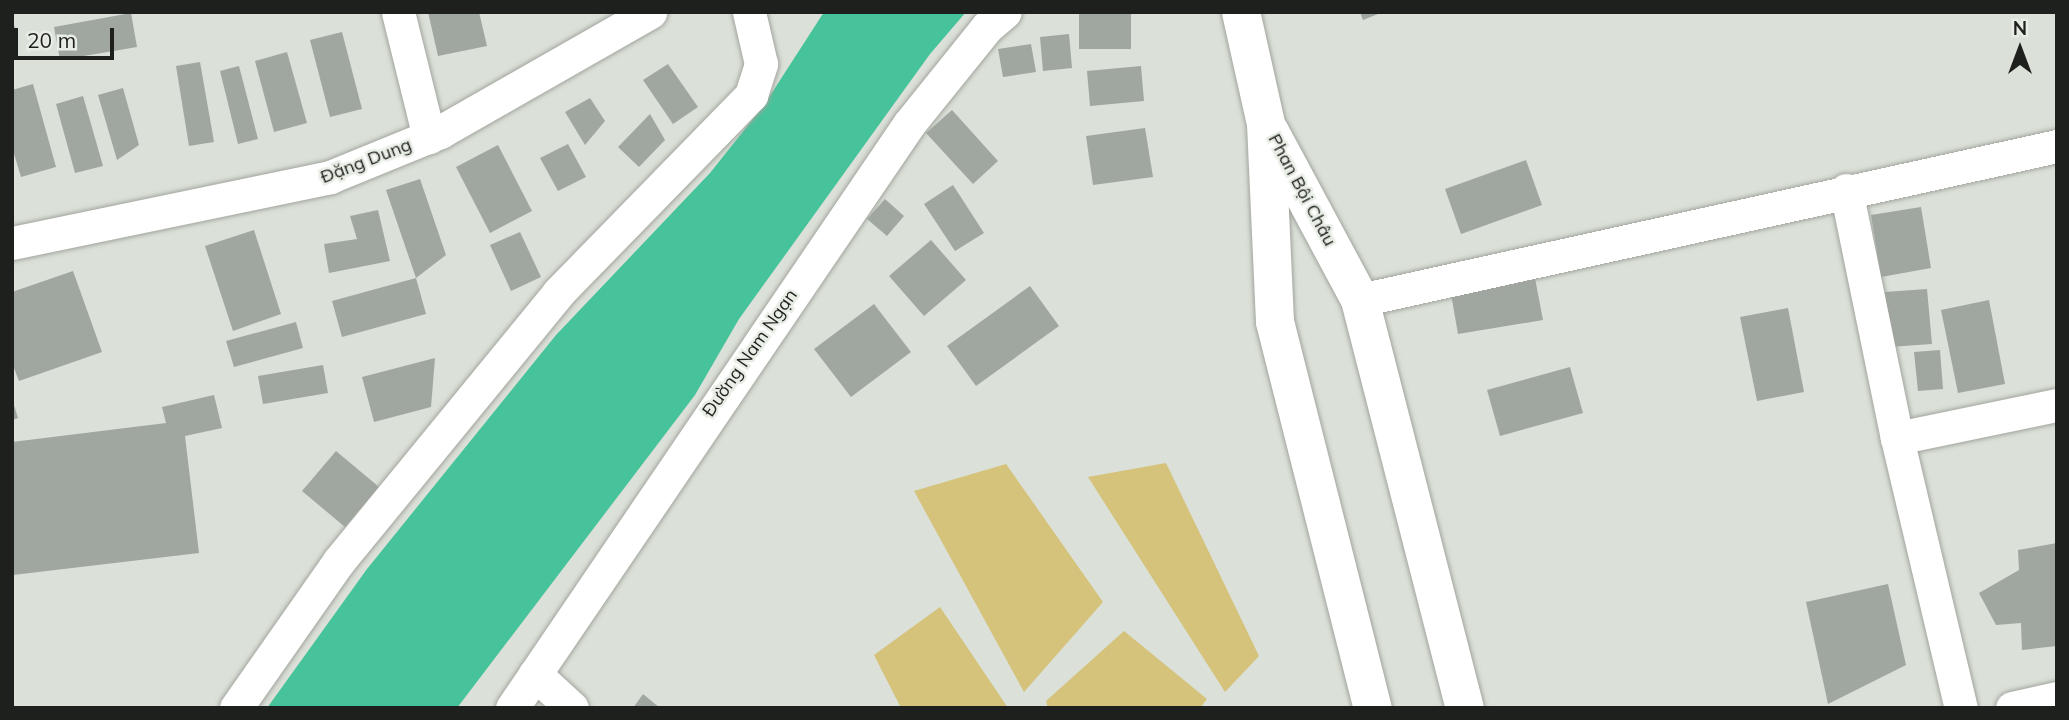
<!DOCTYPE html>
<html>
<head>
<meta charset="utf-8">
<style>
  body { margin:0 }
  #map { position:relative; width:2069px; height:720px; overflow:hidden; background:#dbe0d8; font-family:Mulish,sans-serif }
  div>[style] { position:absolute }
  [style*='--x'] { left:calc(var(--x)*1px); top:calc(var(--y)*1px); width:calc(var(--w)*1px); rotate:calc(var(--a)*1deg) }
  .green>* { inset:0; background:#d5c27b }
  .water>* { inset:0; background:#46c39b }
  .building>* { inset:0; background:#a0a7a1 }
  .roads { filter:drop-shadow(0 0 2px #a1a59d) drop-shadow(0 0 2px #a1a59d) }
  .minor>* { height:33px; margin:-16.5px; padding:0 16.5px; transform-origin:16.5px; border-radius:16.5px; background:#fff }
  .tertiary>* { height:38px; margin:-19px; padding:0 19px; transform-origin:19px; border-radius:19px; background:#fff }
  span { translate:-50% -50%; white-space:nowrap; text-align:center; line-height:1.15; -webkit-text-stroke:5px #e8ede5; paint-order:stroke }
  .street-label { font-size:18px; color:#1e201d }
  .frame { position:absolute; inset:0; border:14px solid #1e201d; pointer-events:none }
  .north { position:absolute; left:1985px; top:14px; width:70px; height:70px; -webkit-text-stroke:5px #e8ede5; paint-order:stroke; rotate:0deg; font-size:19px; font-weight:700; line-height:28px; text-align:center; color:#1e201d }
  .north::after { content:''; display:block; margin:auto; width:24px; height:32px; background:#1e201d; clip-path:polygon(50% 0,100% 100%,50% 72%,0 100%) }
  .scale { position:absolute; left:14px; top:28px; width:100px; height:32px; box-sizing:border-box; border:4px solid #1e201d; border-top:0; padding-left:9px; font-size:21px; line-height:24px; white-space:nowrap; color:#1e201d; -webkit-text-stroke:5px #e8ede5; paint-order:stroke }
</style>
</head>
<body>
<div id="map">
  <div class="green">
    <i style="clip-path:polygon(1166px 463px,1259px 656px,1225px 692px,1088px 477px)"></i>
    <i style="clip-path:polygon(1006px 464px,1103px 602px,1024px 692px,914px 491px)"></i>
    <i style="clip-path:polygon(940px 607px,1008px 708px,901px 708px,874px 655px)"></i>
    <i style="clip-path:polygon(1124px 631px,1207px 699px,1200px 708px,1048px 708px,1046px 701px)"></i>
  </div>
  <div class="water">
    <i style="clip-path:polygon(824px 12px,966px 12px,930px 54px,739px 319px,695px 395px,457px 708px,267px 708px,367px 569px,556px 335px,710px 173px,764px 105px)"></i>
  </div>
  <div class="building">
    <i style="clip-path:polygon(428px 12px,479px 12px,487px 46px,438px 56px)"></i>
    <i style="clip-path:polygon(1079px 12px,1131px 12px,1131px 49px,1079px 49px)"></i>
    <i style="clip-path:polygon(1360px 12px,1383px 12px,1363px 20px)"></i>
    <i style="clip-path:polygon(131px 13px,137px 47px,60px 60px,54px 27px)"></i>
    <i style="clip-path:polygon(12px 19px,17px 34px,12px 36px)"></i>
    <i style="clip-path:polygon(342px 32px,362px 109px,330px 117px,310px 40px)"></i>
    <i style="clip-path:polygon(1069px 34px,1072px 68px,1043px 71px,1040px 37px)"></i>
    <i style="clip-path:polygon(1031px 44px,1036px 72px,1003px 77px,998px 49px)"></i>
    <i style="clip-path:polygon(287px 52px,307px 123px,274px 132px,255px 61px)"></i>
    <i style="clip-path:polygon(200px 62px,214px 142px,189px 146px,176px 66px)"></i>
    <i style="clip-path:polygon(668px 64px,698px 107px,673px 124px,643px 80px)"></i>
    <i style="clip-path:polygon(239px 66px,258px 139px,238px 144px,220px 71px)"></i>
    <i style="clip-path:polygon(1141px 66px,1144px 101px,1090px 106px,1087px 71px)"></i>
    <i style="clip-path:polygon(33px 84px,56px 167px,21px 177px,12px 147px,12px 90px)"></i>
    <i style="clip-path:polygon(123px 88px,139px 145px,117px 160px,98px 95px)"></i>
    <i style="clip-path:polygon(83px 96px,103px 166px,75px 173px,56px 104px)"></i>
    <i style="clip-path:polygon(590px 98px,605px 121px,585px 145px,565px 112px)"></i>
    <i style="clip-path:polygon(952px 110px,998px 161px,973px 184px,926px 133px)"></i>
    <i style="clip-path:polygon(650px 114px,665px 140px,639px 167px,618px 147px)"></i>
    <i style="clip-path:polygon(1145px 128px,1153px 177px,1093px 185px,1086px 136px)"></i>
    <i style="clip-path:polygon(568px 144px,586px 177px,558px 191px,540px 158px)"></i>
    <i style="clip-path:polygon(498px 145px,532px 211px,490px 233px,456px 167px)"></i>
    <i style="clip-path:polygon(1526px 160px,1542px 205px,1461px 234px,1445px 189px)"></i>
    <i style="clip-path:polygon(420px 179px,446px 255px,416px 278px,386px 190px)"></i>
    <i style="clip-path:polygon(953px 185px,984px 233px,955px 251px,924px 204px)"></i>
    <i style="clip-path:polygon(885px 199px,904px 216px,887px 236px,867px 219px)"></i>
    <i style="clip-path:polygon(1921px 207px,1931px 268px,1881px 277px,1871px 215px)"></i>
    <i style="clip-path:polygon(378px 210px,390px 261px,329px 273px,324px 244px,357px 239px,350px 216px)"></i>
    <i style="clip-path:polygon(254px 230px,281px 314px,233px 331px,205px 246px)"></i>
    <i style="clip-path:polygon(520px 232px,541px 277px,511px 291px,490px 245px)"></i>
    <i style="clip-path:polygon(931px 240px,966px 280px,924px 316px,889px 276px)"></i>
    <i style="clip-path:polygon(73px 271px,102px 352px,19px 381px,12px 363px,12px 292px)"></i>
    <i style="clip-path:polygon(1534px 273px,1543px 320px,1458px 334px,1450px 288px)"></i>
    <i style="clip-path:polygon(416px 278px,426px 314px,342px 337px,332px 301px)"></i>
    <i style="clip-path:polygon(1030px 286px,1059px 326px,976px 386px,947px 346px)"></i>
    <i style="clip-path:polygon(1927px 289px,1932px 344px,1889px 347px,1885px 292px)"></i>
    <i style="clip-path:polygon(1989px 300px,2005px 384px,1958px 393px,1941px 310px)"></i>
    <i style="clip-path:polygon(874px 304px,911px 352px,851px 397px,814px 349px)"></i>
    <i style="clip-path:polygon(1788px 308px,1804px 392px,1757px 401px,1740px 317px)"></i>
    <i style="clip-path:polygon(296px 322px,303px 348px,234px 367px,226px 341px)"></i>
    <i style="clip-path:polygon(1940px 350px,1943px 389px,1918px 391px,1914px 352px)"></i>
    <i style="clip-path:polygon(435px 358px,431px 407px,374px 422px,362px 377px)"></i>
    <i style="clip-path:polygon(323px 365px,328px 393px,263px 404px,258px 376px)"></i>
    <i style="clip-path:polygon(1570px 367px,1583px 413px,1500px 436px,1487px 390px)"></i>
    <i style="clip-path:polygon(214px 395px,222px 428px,185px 436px,199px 553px,13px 575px,12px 442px,166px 423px,162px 407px)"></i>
    <i style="clip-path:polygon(13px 402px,18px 418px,12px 420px,12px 403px)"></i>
    <i style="clip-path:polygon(336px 451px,379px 487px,345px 527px,302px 491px)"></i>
    <i style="clip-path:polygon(2057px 543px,2057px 646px,2022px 650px,2021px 623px,1996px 625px,1979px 593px,2019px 570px,2018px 550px)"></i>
    <i style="clip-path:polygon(1888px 584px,1906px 665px,1828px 704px,1806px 602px)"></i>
    <i style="clip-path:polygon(643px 694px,660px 708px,633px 708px)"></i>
  </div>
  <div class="roads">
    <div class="minor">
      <i style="--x:398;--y:12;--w:129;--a:76.1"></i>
      <i style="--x:1846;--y:190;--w:253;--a:78.4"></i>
      <i style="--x:1897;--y:438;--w:277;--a:76.7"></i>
      <i style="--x:12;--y:243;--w:325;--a:-11.7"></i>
      <i style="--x:330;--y:177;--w:119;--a:-22.2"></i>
      <i style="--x:440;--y:132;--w:242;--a:-29.7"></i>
      <i style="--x:1360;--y:300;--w:714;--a:-12.46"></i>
      <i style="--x:1897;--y:438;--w:163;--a:-11.7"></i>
      <i style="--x:535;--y:674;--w:50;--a:42.6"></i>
      <i style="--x:236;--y:708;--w:179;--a:-55"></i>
      <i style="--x:339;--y:561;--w:346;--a:-50.7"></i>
      <i style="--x:558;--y:293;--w:277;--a:-45.7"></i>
      <i style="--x:751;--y:95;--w:33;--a:-72"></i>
      <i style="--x:761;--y:64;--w:53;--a:-103"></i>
      <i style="--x:512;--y:708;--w:706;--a:-55.79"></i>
      <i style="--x:909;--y:124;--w:124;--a:-51.2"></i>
      <i style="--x:987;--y:27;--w:23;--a:-40"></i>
      <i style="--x:2012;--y:708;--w:46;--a:-12.5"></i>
    </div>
    <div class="tertiary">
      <i style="--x:1241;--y:12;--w:115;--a:77.4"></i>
      <i style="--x:1266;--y:124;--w:198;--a:87.4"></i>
      <i style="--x:1275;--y:322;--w:398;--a:75.8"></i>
      <i style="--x:1270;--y:132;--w:191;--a:61.8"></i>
      <i style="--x:1360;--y:300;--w:421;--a:75.6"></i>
    </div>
  </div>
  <div class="street-label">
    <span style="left:366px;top:161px;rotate:-21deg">Đặng Dung</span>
    <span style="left:1302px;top:190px;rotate:62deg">Phan Bội Châu</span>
    <span style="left:750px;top:353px;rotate:-55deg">Đường Nam Ngạn</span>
  </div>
  <div class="frame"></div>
  <div class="north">N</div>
  <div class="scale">20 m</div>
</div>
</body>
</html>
